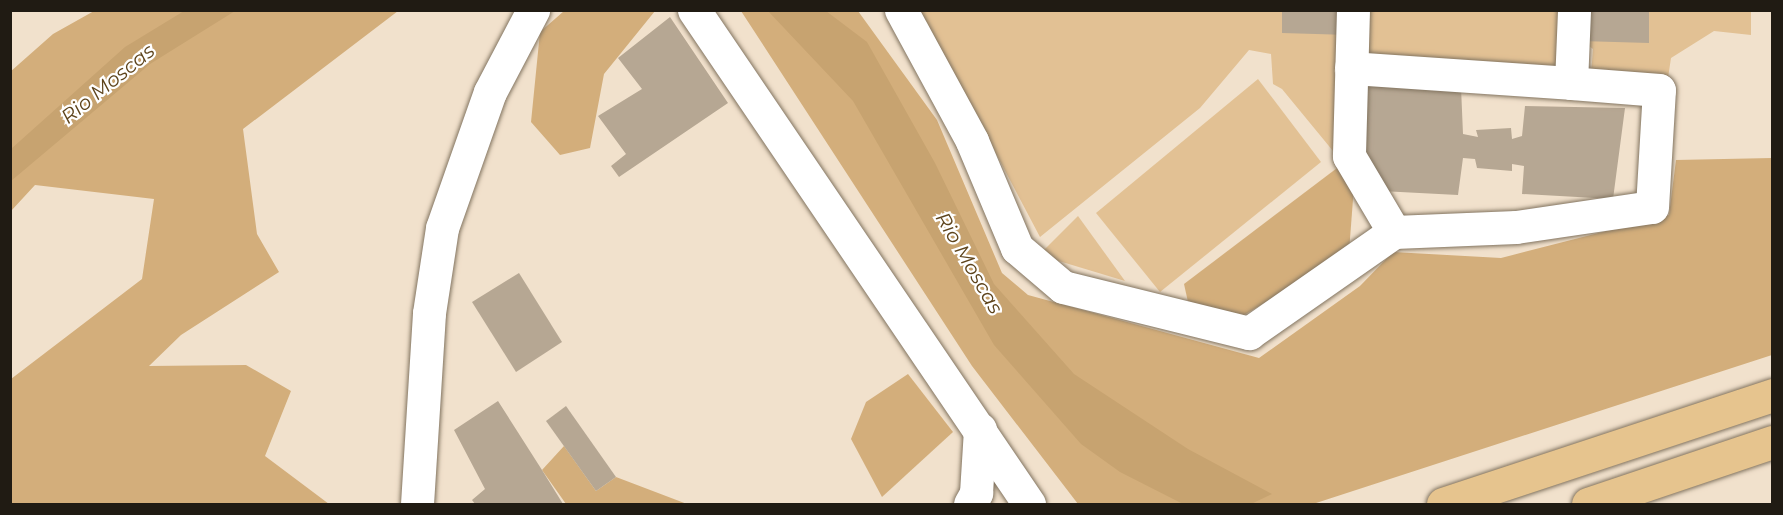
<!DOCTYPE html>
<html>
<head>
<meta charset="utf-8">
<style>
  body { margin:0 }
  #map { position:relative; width:1783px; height:515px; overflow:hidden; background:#f1e1cc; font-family:Montserrat,sans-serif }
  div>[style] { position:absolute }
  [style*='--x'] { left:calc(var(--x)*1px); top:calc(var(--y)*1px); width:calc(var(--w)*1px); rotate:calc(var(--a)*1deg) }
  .green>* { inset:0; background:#e2c194 }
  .forest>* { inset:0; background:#d3ae7b }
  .water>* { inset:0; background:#c7a370 }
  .building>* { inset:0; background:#b6a793 }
  .roads { filter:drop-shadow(0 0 2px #827460) drop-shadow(0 0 2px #827460) }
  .minor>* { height:33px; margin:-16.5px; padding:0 16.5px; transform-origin:16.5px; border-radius:16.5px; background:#fff }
  .major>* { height:33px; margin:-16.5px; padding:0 16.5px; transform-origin:16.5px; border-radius:16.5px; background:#e6c48e }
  span { translate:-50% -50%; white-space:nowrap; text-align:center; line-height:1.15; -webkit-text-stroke:4.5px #fff; paint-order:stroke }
  .water-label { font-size:20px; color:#5e441c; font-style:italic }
  .frame { position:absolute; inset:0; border:12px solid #201b13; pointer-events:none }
</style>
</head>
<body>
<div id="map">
  <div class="green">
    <i style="clip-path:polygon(907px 11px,1574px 11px,1571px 83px,1373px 67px,1333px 151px,1282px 89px,1273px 84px,1271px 54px,1249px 50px,1200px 108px,1040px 237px,953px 72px)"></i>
    <i style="clip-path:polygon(1582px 11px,1751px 11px,1751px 35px,1714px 31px,1671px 58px,1668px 78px,1591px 75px,1593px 49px,1581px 41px)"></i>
    <i style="clip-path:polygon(1258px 79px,1321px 162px,1160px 292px,1096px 213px)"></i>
    <i style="clip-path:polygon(1078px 216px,1125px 281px,1039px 255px)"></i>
  </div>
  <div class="forest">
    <i style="clip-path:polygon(94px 11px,398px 11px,243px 129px,257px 234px,279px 272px,181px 335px,149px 366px,246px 365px,291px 391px,265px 456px,329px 504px,11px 504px,11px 379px,142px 279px,154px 199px,35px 185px,11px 211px,10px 72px,53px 34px)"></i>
    <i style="clip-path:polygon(564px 11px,655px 11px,604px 74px,590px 148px,560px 155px,531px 122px,540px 32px)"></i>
    <i style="clip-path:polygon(741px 11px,858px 11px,937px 120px,1002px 273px,1028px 295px,1259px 358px,1360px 286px,1393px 252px,1501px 258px,1669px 215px,1676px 160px,1772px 158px,1772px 355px,1313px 504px,1078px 504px,972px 366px)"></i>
    <i style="clip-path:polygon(1345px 162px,1354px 186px,1349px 252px,1239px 318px,1188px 302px,1184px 284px)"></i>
    <i style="clip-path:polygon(908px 374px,953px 432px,882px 497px,851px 439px,866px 402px)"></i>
    <i style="clip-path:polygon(564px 446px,596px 491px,616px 477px,687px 504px,566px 504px,542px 470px)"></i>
  </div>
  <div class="water">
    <i style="clip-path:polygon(184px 11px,235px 11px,150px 64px,11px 181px,11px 149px,125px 47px)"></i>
    <i style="clip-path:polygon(768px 11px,826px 11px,867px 42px,935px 163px,994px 284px,1074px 374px,1188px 449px,1272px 494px,1251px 504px,1183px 504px,1120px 472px,1081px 444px,994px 345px,853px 101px)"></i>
  </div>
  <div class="building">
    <i style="clip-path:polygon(1282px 10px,1350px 10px,1349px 35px,1282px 33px)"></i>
    <i style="clip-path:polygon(1582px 10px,1649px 10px,1649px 43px,1581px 41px)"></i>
    <i style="clip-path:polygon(670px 17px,728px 103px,619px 177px,611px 166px,626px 154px,598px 116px,642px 89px,618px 58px)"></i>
    <i style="clip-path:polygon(1365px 82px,1461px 87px,1463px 134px,1478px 137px,1476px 130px,1511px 128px,1512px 139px,1522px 136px,1525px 106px,1625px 108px,1613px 199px,1522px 194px,1524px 166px,1512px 164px,1512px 171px,1477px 168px,1475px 159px,1463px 158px,1458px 195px,1381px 191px,1362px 165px)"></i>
    <i style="clip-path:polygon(519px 273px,562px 342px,516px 372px,472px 302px)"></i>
    <i style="clip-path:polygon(498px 401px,542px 470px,563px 504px,475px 504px,472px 500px,485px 489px,454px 430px)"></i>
    <i style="clip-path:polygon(566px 406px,616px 477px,596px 491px,546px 421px)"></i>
  </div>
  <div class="roads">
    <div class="minor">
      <i style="--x:694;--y:10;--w:597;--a:55.86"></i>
      <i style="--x:901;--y:10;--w:149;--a:61.5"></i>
      <i style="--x:972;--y:141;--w:116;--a:67.2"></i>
      <i style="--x:1017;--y:248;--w:60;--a:40.3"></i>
      <i style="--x:1063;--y:287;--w:192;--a:13.9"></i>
      <i style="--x:1249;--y:333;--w:177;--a:-34.9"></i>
      <i style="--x:1394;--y:232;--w:122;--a:-2.3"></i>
      <i style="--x:1516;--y:227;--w:137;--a:-8.4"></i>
      <i style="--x:1652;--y:207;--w:117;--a:-86.6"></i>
      <i style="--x:1659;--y:90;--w:88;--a:-175.5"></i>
      <i style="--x:1571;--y:83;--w:73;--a:-87.6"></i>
      <i style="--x:1353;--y:10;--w:146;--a:91.6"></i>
      <i style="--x:1349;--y:156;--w:88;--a:59.4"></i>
      <i style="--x:1351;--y:68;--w:221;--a:3.9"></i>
      <i style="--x:417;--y:504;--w:191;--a:-86.4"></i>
      <i style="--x:429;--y:313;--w:86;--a:-81.3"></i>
      <i style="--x:442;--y:228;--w:144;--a:-70.6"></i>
      <i style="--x:490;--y:92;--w:93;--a:-62.3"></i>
      <i style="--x:970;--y:504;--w:13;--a:-61"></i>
      <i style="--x:976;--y:493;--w:64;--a:-86.4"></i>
    </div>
    <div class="major">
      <i style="--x:1443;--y:504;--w:347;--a:-18.3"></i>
      <i style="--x:1588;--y:504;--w:194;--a:-18.6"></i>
    </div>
  </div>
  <div class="water-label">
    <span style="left:108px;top:84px;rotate:-39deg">Rio Moscas</span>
    <span style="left:969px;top:263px;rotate:60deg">Rio Moscas</span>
  </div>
  <div class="frame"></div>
</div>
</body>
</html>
